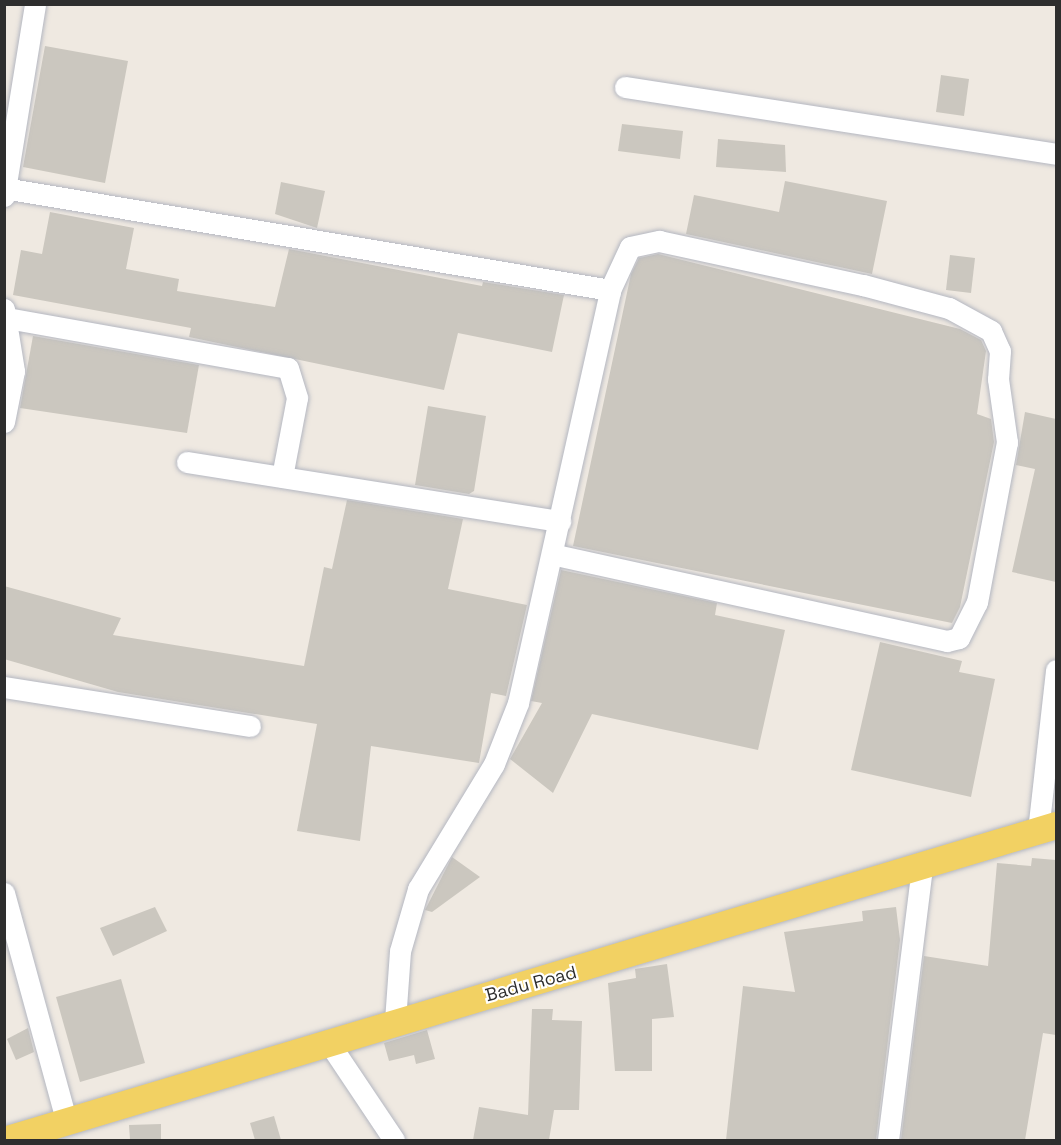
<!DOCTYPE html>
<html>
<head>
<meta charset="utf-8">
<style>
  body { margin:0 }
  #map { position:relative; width:1061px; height:1145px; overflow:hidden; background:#efe9e1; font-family:"Space Grotesk",sans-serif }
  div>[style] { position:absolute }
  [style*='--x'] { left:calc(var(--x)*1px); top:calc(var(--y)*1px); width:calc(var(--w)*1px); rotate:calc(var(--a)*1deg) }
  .building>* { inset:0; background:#cbc7bf }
  .roads { filter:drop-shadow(0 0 2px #b4b7c1) drop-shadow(0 0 2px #b4b7c1) }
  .minor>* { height:21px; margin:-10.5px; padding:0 10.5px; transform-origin:10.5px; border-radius:10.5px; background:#fff }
  .major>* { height:27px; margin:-13.5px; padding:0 13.5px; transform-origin:13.5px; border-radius:13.5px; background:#f2d163 }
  span { translate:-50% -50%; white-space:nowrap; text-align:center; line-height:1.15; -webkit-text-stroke:4.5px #fff; paint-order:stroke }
  .street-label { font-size:18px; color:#2e2e2e }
  .frame { position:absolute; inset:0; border:6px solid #2e2e2e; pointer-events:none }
</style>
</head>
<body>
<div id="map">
  <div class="building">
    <i style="clip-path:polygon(45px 46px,128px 61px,105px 183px,23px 167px)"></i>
    <i style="clip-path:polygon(941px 75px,969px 79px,964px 116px,936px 112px)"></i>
    <i style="clip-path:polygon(622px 124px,683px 131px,680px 159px,618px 151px)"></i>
    <i style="clip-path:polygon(718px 139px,785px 145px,786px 172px,716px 167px)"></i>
    <i style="clip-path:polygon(785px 181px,887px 201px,872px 274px,686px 234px,694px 195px,779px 212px)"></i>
    <i style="clip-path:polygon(281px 182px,325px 191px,317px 228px,275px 214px)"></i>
    <i style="clip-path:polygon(50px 212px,134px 228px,126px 269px,179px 279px,177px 291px,275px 307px,289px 249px,482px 286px,483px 282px,564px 295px,552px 352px,458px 333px,444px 390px,189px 337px,191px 328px,13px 295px,21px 250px,42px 254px)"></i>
    <i style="clip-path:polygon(658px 254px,960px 329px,981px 340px,986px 351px,977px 414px,991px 419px,994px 442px,960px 607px,952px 623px,573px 546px,631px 274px,639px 258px)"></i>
    <i style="clip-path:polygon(950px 255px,975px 258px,971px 293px,946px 290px)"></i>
    <i style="clip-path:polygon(33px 336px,199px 365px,187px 433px,20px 408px)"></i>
    <i style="clip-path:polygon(428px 406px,486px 416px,474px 491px,469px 494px,415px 485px)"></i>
    <i style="clip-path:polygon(1025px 412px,1056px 419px,1056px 582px,1012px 572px,1035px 469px,1016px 465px)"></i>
    <i style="clip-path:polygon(347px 500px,463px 519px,448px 589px,527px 605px,506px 696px,491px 693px,479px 763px,371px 746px,360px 841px,297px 831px,317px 724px,118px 692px,4px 659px,4px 586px,121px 618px,113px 635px,304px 666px,324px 567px,332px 569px)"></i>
    <i style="clip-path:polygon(561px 570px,717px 603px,715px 615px,785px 630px,758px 750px,592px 714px,553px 793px,510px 759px,542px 703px,531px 701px)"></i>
    <i style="clip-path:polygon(880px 642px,962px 661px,959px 672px,995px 679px,971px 797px,851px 770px)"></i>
    <i style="clip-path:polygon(452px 857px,480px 877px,432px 912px,425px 910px)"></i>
    <i style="clip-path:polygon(1032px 858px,1056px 860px,1056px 1035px,1043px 1033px,1025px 1140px,901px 1140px,924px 956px,988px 966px,997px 863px,1031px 866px)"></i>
    <i style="clip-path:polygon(155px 907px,167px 931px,113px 956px,100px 928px)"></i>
    <i style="clip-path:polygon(896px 907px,900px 940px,876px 1140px,726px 1140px,743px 986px,795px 992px,784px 932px,863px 921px,862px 911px)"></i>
    <i style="clip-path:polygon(667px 964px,674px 1017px,652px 1019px,652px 1071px,615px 1071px,608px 983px,636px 978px,635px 969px)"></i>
    <i style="clip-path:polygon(121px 979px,145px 1063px,80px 1082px,56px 997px)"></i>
    <i style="clip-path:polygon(532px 1009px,553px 1009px,552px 1020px,582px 1021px,579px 1110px,554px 1110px,549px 1140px,473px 1140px,479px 1107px,528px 1115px)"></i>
    <i style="clip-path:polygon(28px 1028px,34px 1052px,16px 1060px,7px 1039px)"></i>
    <i style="clip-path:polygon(427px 1030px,435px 1059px,416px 1064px,414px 1055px,389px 1061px,384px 1043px)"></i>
    <i style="clip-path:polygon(274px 1116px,281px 1140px,255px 1140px,250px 1123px)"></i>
    <i style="clip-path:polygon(161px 1124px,161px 1140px,130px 1140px,129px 1125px)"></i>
  </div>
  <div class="roads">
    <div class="minor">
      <i style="--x:625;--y:87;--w:436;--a:8.8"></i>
      <i style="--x:4;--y:188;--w:615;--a:9.55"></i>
      <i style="--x:4;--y:196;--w:194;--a:-80.8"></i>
      <i style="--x:4;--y:309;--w:63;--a:80.8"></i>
      <i style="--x:14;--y:371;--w:52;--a:101.1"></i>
      <i style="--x:7;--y:318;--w:285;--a:10.1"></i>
      <i style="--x:288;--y:368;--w:31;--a:73"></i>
      <i style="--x:297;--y:398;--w:80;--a:100.8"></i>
      <i style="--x:187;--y:462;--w:378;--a:9"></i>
      <i style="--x:4;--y:687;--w:249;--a:9"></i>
      <i style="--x:1038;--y:831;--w:162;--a:-83.6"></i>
      <i style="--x:4;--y:893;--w:235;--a:74.7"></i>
      <i style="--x:395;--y:1021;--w:70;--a:-85.9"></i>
      <i style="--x:400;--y:951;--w:65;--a:-73.8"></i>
      <i style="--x:418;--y:889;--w:146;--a:-58.7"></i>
      <i style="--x:494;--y:764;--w:66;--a:-68.5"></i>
      <i style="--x:518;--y:703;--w:423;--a:-77.4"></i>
      <i style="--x:610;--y:290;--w:47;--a:-65.1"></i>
      <i style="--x:630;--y:247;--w:30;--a:-12"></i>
      <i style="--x:659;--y:241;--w:209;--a:12.2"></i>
      <i style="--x:863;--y:285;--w:89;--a:15"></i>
      <i style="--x:949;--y:308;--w:48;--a:28.7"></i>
      <i style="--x:991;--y:331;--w:22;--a:66"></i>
      <i style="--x:1000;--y:351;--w:28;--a:94"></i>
      <i style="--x:998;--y:379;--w:64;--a:81.9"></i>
      <i style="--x:1007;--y:442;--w:163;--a:100.6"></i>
      <i style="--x:977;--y:602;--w:40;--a:116.6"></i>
      <i style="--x:959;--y:638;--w:12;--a:166"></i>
      <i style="--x:947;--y:641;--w:404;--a:-167.6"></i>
      <i style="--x:329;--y:1043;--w:117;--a:56.2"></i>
      <i style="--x:888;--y:1140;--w:275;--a:-82.9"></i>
    </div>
    <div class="major">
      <i style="--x:4;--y:1140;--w:1098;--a:-16.67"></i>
    </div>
  </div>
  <div class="street-label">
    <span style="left:531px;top:984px;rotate:-15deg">Badu Road</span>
  </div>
  <div class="frame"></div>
</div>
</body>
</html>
